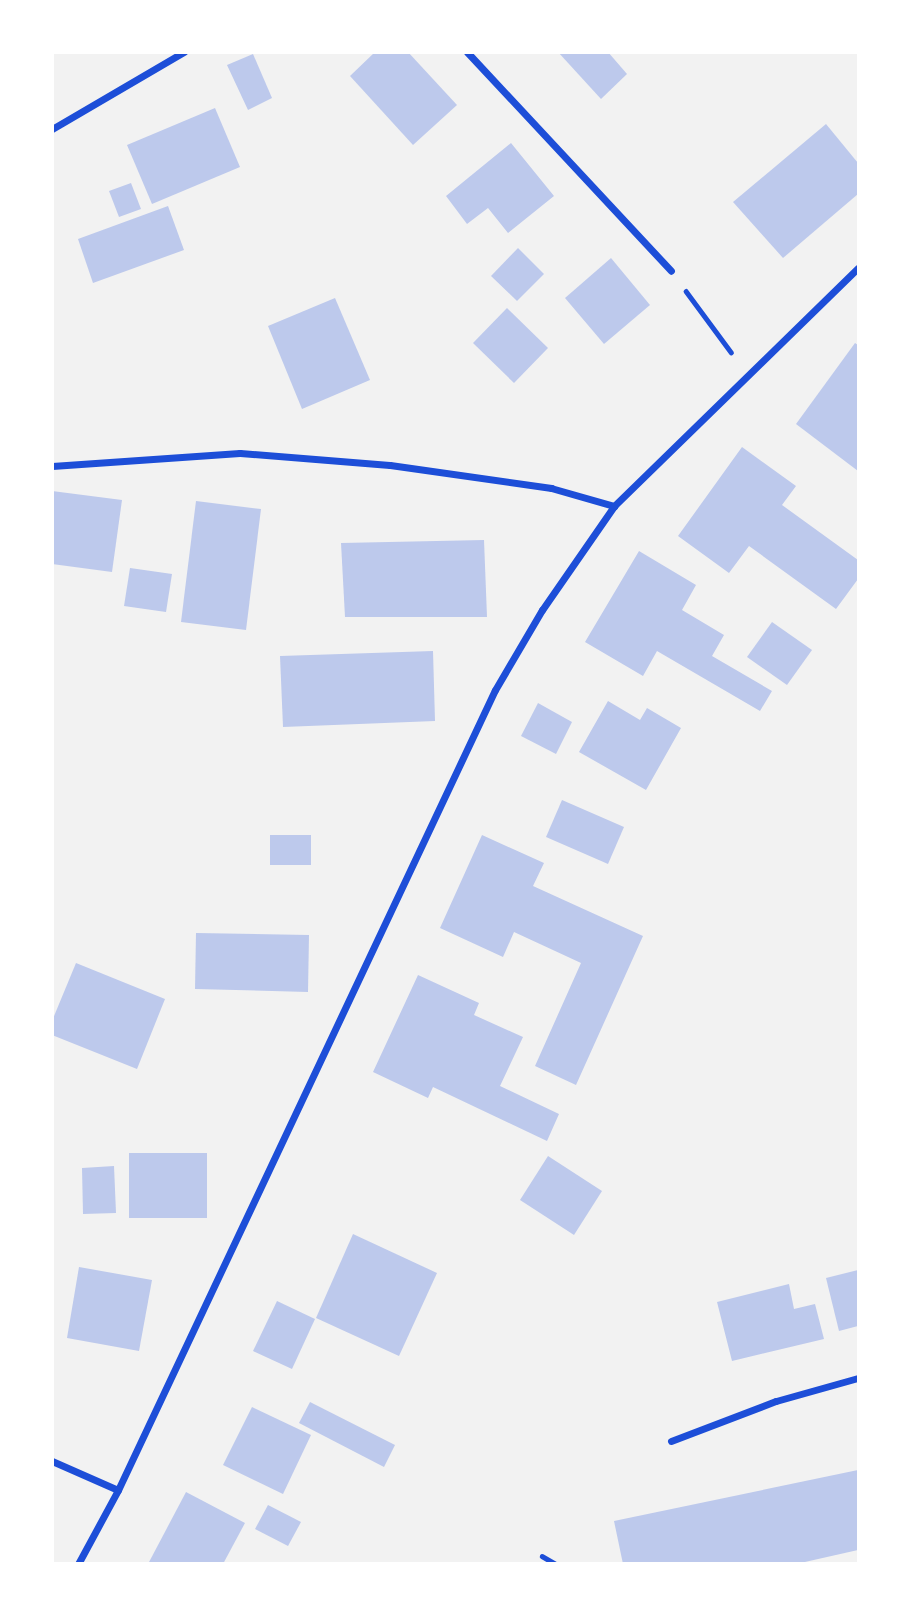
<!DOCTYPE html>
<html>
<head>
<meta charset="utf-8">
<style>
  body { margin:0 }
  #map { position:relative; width:911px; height:1616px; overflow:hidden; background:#f2f2f2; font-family:Georgia,serif }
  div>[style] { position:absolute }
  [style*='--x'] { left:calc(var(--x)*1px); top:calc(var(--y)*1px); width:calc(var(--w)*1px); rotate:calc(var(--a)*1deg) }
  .building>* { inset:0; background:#bdc9ec }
  .path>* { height:4.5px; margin:-2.25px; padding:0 2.25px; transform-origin:2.25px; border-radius:2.25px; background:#1d4ed8 }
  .minor>* { height:7px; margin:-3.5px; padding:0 3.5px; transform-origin:3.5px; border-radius:3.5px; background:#1d4ed8 }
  span { translate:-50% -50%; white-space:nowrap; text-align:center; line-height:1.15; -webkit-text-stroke:5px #fff; paint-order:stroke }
  .frame { position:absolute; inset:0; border:54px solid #fff; pointer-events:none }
</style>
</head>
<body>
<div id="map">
  <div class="building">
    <i style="clip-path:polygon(375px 52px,408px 52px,457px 105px,413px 145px,350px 76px)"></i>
    <i style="clip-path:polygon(558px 52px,608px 52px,627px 74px,601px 99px)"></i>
    <i style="clip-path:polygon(253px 54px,272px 98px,248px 110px,227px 65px)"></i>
    <i style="clip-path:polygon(215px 108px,240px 167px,152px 204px,127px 145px)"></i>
    <i style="clip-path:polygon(826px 124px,858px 163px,858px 194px,783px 258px,733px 202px)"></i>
    <i style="clip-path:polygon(511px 143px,554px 196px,508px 233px,488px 208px,467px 224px,446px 196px)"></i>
    <i style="clip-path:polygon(131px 183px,141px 209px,119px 217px,109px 191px)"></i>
    <i style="clip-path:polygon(168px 206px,184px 250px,93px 283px,78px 239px)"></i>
    <i style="clip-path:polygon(518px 248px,544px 274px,517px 301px,491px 276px)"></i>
    <i style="clip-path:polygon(611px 258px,650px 305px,604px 344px,565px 298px)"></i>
    <i style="clip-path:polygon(335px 298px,370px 380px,302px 409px,268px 326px)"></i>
    <i style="clip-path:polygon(507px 308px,548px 348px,514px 383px,473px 343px)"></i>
    <i style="clip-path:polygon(855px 343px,858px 345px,858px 471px,796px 424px)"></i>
    <i style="clip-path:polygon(742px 447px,796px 486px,782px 505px,858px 560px,858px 579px,836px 609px,749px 546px,729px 573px,678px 536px)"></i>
    <i style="clip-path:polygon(52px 491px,122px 500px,112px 572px,52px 564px)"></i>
    <i style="clip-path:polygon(196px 501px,261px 509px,246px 630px,181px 622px)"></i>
    <i style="clip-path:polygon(484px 540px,487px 617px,345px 617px,341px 543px)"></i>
    <i style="clip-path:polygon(639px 551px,696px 585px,682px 610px,724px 635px,712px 656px,772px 691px,760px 711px,657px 651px,643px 676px,585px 642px)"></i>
    <i style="clip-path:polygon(130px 568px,172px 574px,166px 612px,124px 606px)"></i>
    <i style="clip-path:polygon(772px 622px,812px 650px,787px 685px,747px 657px)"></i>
    <i style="clip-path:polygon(433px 651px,435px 721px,283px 727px,280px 656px)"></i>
    <i style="clip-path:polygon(608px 701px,640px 720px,647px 708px,681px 728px,646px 790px,579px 752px)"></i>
    <i style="clip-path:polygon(538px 703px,572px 722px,556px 754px,521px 736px)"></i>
    <i style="clip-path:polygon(562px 800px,624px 827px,608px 864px,546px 837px)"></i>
    <i style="clip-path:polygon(270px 835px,311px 835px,311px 865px,270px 865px)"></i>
    <i style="clip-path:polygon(482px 835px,544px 863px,533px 886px,643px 936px,576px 1085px,535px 1066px,581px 963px,514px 932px,503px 957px,440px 928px)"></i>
    <i style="clip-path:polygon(196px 933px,309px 935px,308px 992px,195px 989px)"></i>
    <i style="clip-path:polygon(76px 963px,165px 999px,137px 1069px,52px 1035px,52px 1021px)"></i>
    <i style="clip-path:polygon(418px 975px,479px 1003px,474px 1015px,523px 1037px,500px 1086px,559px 1114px,547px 1141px,433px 1087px,428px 1098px,373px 1072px)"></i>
    <i style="clip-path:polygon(129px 1153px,207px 1153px,207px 1218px,129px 1218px)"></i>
    <i style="clip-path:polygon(548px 1156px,602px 1191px,574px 1235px,520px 1200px)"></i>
    <i style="clip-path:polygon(114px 1166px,116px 1213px,83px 1214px,82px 1168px)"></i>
    <i style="clip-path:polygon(353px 1234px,437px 1273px,399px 1356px,316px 1318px)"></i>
    <i style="clip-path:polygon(79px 1267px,152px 1280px,139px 1351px,67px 1338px)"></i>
    <i style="clip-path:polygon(858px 1270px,858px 1326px,839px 1331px,826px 1278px)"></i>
    <i style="clip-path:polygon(789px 1284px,794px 1309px,815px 1304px,824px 1339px,732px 1361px,717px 1302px)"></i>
    <i style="clip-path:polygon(277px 1301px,315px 1319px,292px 1369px,253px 1351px)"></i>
    <i style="clip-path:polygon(310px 1402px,395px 1445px,384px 1467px,299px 1423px)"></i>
    <i style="clip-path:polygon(252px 1407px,311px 1435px,283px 1494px,223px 1465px)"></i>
    <i style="clip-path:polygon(858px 1470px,858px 1550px,796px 1564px,623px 1564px,614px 1521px)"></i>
    <i style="clip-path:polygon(186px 1492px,245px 1523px,223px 1564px,148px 1564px)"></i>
    <i style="clip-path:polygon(268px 1505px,301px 1522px,288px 1546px,255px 1529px)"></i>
  </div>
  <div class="path">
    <i style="--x:686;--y:291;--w:76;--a:53.6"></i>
    <i style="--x:542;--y:1556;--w:16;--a:30"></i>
  </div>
  <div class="minor">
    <i style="--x:467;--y:52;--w:299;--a:47"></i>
    <i style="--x:52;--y:129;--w:153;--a:-30.3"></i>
    <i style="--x:52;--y:466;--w:188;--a:-4"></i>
    <i style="--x:240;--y:453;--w:150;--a:4.6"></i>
    <i style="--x:390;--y:465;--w:163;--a:8.1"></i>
    <i style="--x:551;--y:488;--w:66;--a:15.9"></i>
    <i style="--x:671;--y:1441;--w:112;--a:-20.9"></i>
    <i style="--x:776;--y:1401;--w:85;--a:-15.7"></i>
    <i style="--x:52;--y:1461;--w:72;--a:23.7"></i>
    <i style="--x:78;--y:1564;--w:84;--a:-61.6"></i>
    <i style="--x:118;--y:1490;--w:884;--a:-64.77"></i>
    <i style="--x:495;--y:690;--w:93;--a:-59.6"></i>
    <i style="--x:542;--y:610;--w:126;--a:-55.3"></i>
    <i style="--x:614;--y:506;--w:341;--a:-44.3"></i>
  </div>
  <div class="frame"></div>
</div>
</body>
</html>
